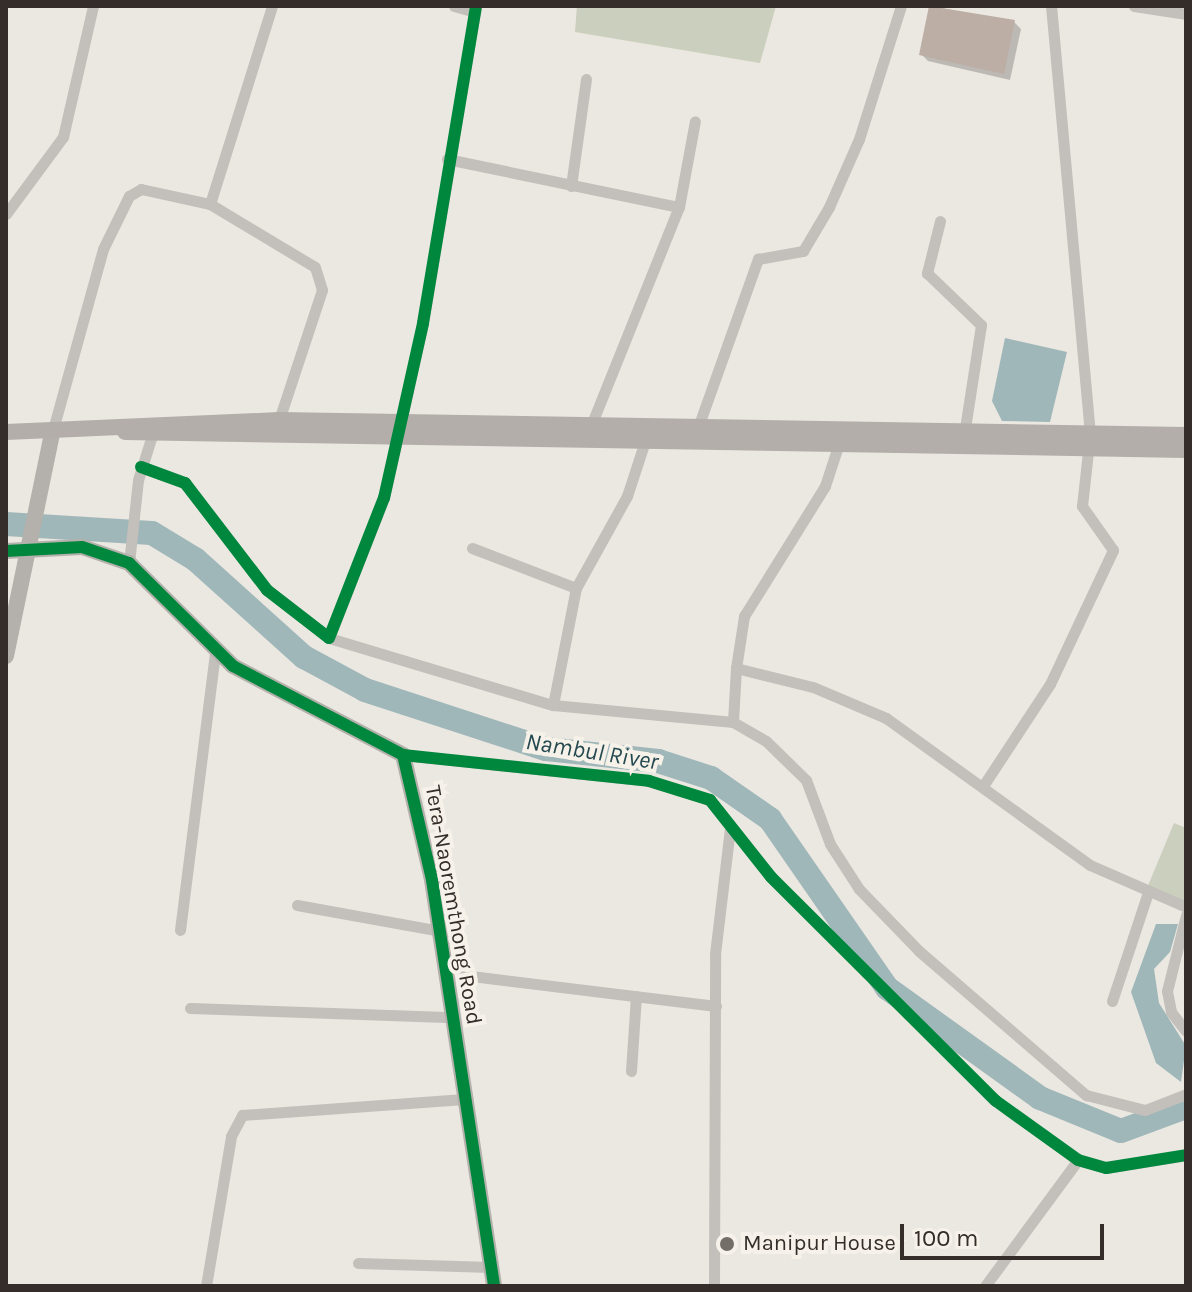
<!DOCTYPE html>
<html>
<head>
<meta charset="utf-8">
<style>
  body { margin:0 }
  #map { position:relative; width:1192px; height:1292px; overflow:hidden; background:#ebe7e1; font-family:Karla,sans-serif }
  div>[style] { position:absolute }
  [style*='--x'] { left:calc(var(--x)*1px); top:calc(var(--y)*1px); width:calc(var(--w)*1px); rotate:calc(var(--a)*1deg) }
  .green>* { inset:0; background:#cbcfbd }
  .water>* { inset:0; background:#a0b7b9 }
  .shadow>* { inset:0; background:#0003 }
  .river>* { height:24px; margin:-12px; padding:0 12px; transform-origin:12px; border-radius:12px; background:#a0b7b9 }
  .building>* { inset:0; background:#bcaea4 }
  .street>* { height:11px; margin:-5.5px; padding:0 5.5px; transform-origin:5.5px; border-radius:5.5px; background:#c3bfba }
  .secondary>* { height:16px; margin:-8px; padding:0 8px; transform-origin:8px; border-radius:8px; background:#b4b0ab }
  .primary>* { height:16px; margin:-8px; padding:0 8px; transform-origin:8px; border-radius:8px; background:#b3aea9 }
  .cycleway>* { height:12px; margin:-6px; padding:0 6px; transform-origin:6px; border-radius:6px; background:#00873e }
  .dots>* { width:22px; height:22px; translate:-50% -50%; box-sizing:border-box; border:4px solid #f7f2e9; border-radius:50% }
  span { translate:-50% -50%; white-space:nowrap; text-align:center; line-height:1.15; -webkit-text-stroke:8px #f7f2e9; paint-order:stroke }
  .street-label { font-size:22px; color:#342d29 }
  .poi-label { font-size:22px; color:#342d29 }
  .left { translate:0 -50%; text-align:left }
  .water-label { font-size:24px; color:#244950; font-style:italic }
  .frame { position:absolute; inset:0; border:8px solid #342d29; pointer-events:none }
  .scale { position:absolute; left:900px; top:1224px; width:204px; height:36px; box-sizing:border-box; border:4px solid #342d29; border-top:0; padding-left:10px; font-size:24px; line-height:28px; white-space:nowrap; color:#342d29; -webkit-text-stroke:6px #f7f2e9; paint-order:stroke }
</style>
</head>
<body>
<div id="map">
  <div class="green">
    <i style="clip-path:polygon(577px 6px,776px 6px,760px 63px,575px 32px)"></i>
    <i style="clip-path:polygon(1174px 823px,1186px 828px,1185px 902px,1147px 888px)"></i>
  </div>
  <div class="water">
    <i style="clip-path:polygon(1005px 338px,1067px 352px,1050px 422px,1002px 421px,992px 401px)"></i>
    <i style="clip-path:polygon(1156px 924px,1178px 924px,1170px 952px,1154px 969px,1159px 1003px,1186px 1046px,1181px 1082px,1156px 1063px,1131px 992px)"></i>
  </div>
  <div class="shadow">
    <i style="clip-path:polygon(931px 6px,1014px 22px,1021px 29px,1010px 80px,928px 61px,921px 54px)"></i>
  </div>
  <div class="river">
    <i style="--x:6;--y:524;--w:146;--a:3.5"></i>
    <i style="--x:152;--y:533;--w:50;--a:31.2"></i>
    <i style="--x:195;--y:559;--w:147;--a:42"></i>
    <i style="--x:304;--y:657;--w:69;--a:28.4"></i>
    <i style="--x:365;--y:690;--w:190;--a:18.1"></i>
    <i style="--x:546;--y:749;--w:113;--a:6.1"></i>
    <i style="--x:658;--y:761;--w:56;--a:17.8"></i>
    <i style="--x:711;--y:778;--w:72;--a:34.8"></i>
    <i style="--x:770;--y:819;--w:206;--a:55.3"></i>
    <i style="--x:887;--y:988;--w:188;--a:35.7"></i>
    <i style="--x:1040;--y:1098;--w:87;--a:22.2"></i>
    <i style="--x:1121;--y:1131;--w:69;--a:-20.3"></i>
  </div>
  <div class="building">
    <i style="clip-path:polygon(929px 6px,1015px 20px,1004px 74px,919px 55px)"></i>
  </div>
  <div class="street">
    <i style="--x:454;--y:6;--w:22;--a:16"></i>
    <i style="--x:1134;--y:6;--w:53;--a:8.7"></i>
    <i style="--x:447;--y:159;--w:237;--a:11.7"></i>
    <i style="--x:571;--y:186;--w:108;--a:-82"></i>
    <i style="--x:210;--y:204;--w:207;--a:-72.6"></i>
    <i style="--x:6;--y:214;--w:96;--a:-53.5"></i>
    <i style="--x:63;--y:137;--w:134;--a:-77.1"></i>
    <i style="--x:940;--y:221;--w:54;--a:104"></i>
    <i style="--x:927;--y:273;--w:75;--a:43.9"></i>
    <i style="--x:981;--y:325;--w:111;--a:98.8"></i>
    <i style="--x:590;--y:428;--w:238;--a:-68.1"></i>
    <i style="--x:679;--y:207;--w:87;--a:-79.5"></i>
    <i style="--x:697;--y:430;--w:182;--a:-70.4"></i>
    <i style="--x:758;--y:259;--w:46;--a:-10.1"></i>
    <i style="--x:803;--y:251;--w:51;--a:-59.4"></i>
    <i style="--x:829;--y:207;--w:74;--a:-66.2"></i>
    <i style="--x:859;--y:139;--w:139;--a:-72.5"></i>
    <i style="--x:52;--y:433;--w:191;--a:-74.5"></i>
    <i style="--x:103;--y:249;--w:59;--a:-63.9"></i>
    <i style="--x:129;--y:196;--w:14;--a:-30"></i>
    <i style="--x:141;--y:189;--w:71;--a:12.3"></i>
    <i style="--x:210;--y:204;--w:122;--a:31"></i>
    <i style="--x:315;--y:267;--w:24;--a:73"></i>
    <i style="--x:322;--y:290;--w:137;--a:108.3"></i>
    <i style="--x:840;--y:440;--w:48;--a:108.1"></i>
    <i style="--x:825;--y:486;--w:153;--a:121.9"></i>
    <i style="--x:744;--y:616;--w:53;--a:98.7"></i>
    <i style="--x:736;--y:668;--w:79;--a:13.9"></i>
    <i style="--x:813;--y:687;--w:79;--a:23"></i>
    <i style="--x:886;--y:718;--w:251;--a:35.8"></i>
    <i style="--x:1090;--y:865;--w:105;--a:23.6"></i>
    <i style="--x:141;--y:467;--w:47;--a:20"></i>
    <i style="--x:185;--y:483;--w:135;--a:52.5"></i>
    <i style="--x:267;--y:590;--w:78;--a:37.7"></i>
    <i style="--x:329;--y:638;--w:150;--a:-68.6"></i>
    <i style="--x:384;--y:498;--w:179;--a:-77.4"></i>
    <i style="--x:423;--y:323;--w:321;--a:-80.5"></i>
    <i style="--x:472;--y:548;--w:111;--a:21"></i>
    <i style="--x:129;--y:563;--w:83;--a:-83.8"></i>
    <i style="--x:138;--y:480;--w:53;--a:-72.6"></i>
    <i style="--x:329;--y:638;--w:234;--a:16.7"></i>
    <i style="--x:553;--y:705;--w:181;--a:5.4"></i>
    <i style="--x:736;--y:668;--w:54;--a:93.2"></i>
    <i style="--x:733;--y:722;--w:38;--a:30"></i>
    <i style="--x:766;--y:741;--w:56;--a:44.3"></i>
    <i style="--x:806;--y:780;--w:68;--a:69.4"></i>
    <i style="--x:830;--y:844;--w:54;--a:57.2"></i>
    <i style="--x:859;--y:889;--w:86;--a:45.9"></i>
    <i style="--x:919;--y:951;--w:221;--a:40.8"></i>
    <i style="--x:1086;--y:1095;--w:61;--a:14.3"></i>
    <i style="--x:1145;--y:1110;--w:44;--a:-21.3"></i>
    <i style="--x:553;--y:705;--w:119;--a:-78.9"></i>
    <i style="--x:576;--y:588;--w:105;--a:-61"></i>
    <i style="--x:627;--y:496;--w:55;--a:-71.9"></i>
    <i style="--x:403;--y:755;--w:247;--a:6"></i>
    <i style="--x:649;--y:781;--w:64;--a:17.3"></i>
    <i style="--x:710;--y:800;--w:98;--a:51.6"></i>
    <i style="--x:771;--y:877;--w:317;--a:44.9"></i>
    <i style="--x:996;--y:1101;--w:101;--a:35.7"></i>
    <i style="--x:1078;--y:1160;--w:29;--a:16"></i>
    <i style="--x:1106;--y:1168;--w:81;--a:-9.2"></i>
    <i style="--x:983;--y:786;--w:122;--a:-56.7"></i>
    <i style="--x:1050;--y:684;--w:148;--a:-64.8"></i>
    <i style="--x:1113;--y:550;--w:54;--a:-125.2"></i>
    <i style="--x:1082;--y:506;--w:72;--a:-83.7"></i>
    <i style="--x:1090;--y:434;--w:430;--a:-95.2"></i>
    <i style="--x:297;--y:905;--w:145;--a:10.3"></i>
    <i style="--x:1186;--y:915;--w:78;--a:104"></i>
    <i style="--x:1167;--y:991;--w:21;--a:79"></i>
    <i style="--x:1171;--y:1012;--w:24;--a:52"></i>
    <i style="--x:180;--y:930;--w:281;--a:-82.8"></i>
    <i style="--x:447;--y:973;--w:271;--a:7"></i>
    <i style="--x:1112;--y:1001;--w:112;--a:-71.7"></i>
    <i style="--x:190;--y:1008;--w:263;--a:2"></i>
    <i style="--x:631;--y:1071;--w:75;--a:-86.2"></i>
    <i style="--x:358;--y:1263;--w:133;--a:1.7"></i>
    <i style="--x:206;--y:1286;--w:152;--a:-80.5"></i>
    <i style="--x:231;--y:1136;--w:24;--a:-62"></i>
    <i style="--x:242;--y:1115;--w:226;--a:-4.1"></i>
    <i style="--x:714;--y:1286;--w:332;--a:-89.8"></i>
    <i style="--x:715;--y:954;--w:127;--a:-83.2"></i>
    <i style="--x:985;--y:1286;--w:157;--a:-53.6"></i>
  </div>
  <div class="secondary">
    <i style="--x:6;--y:551;--w:76;--a:-3"></i>
    <i style="--x:82;--y:547;--w:50;--a:18.8"></i>
    <i style="--x:129;--y:563;--w:146;--a:44.7"></i>
    <i style="--x:233;--y:666;--w:192;--a:27.6"></i>
    <i style="--x:403;--y:755;--w:128;--a:76.9"></i>
    <i style="--x:432;--y:880;--w:411;--a:81.3"></i>
    <i style="--x:6;--y:656;--w:228;--a:-78.3"></i>
  </div>
  <div class="primary">
    <i style="--x:6;--y:432;--w:273;--a:-2.5"></i>
    <i style="--x:279;--y:420;--w:907;--a:0.95"></i>
    <i style="--x:125;--y:432;--w:1061;--a:0.97"></i>
  </div>
  <div class="cycleway">
    <i style="--x:141;--y:467;--w:47;--a:20"></i>
    <i style="--x:185;--y:483;--w:135;--a:52.5"></i>
    <i style="--x:267;--y:590;--w:78;--a:37.7"></i>
    <i style="--x:329;--y:638;--w:150;--a:-68.6"></i>
    <i style="--x:384;--y:498;--w:179;--a:-77.4"></i>
    <i style="--x:423;--y:323;--w:321;--a:-80.5"></i>
    <i style="--x:6;--y:551;--w:76;--a:-3"></i>
    <i style="--x:82;--y:547;--w:50;--a:18.8"></i>
    <i style="--x:129;--y:563;--w:146;--a:44.7"></i>
    <i style="--x:233;--y:666;--w:192;--a:27.6"></i>
    <i style="--x:403;--y:755;--w:128;--a:76.9"></i>
    <i style="--x:432;--y:880;--w:411;--a:81.3"></i>
    <i style="--x:403;--y:755;--w:247;--a:6"></i>
    <i style="--x:649;--y:781;--w:64;--a:17.3"></i>
    <i style="--x:710;--y:800;--w:98;--a:51.6"></i>
    <i style="--x:771;--y:877;--w:317;--a:44.9"></i>
    <i style="--x:996;--y:1101;--w:101;--a:35.7"></i>
    <i style="--x:1078;--y:1160;--w:29;--a:16"></i>
    <i style="--x:1106;--y:1168;--w:81;--a:-9.2"></i>
  </div>
  <div class="dots">
    <i style="left:727px;top:1244px;background:#746e69"></i>
  </div>
  <div class="street-label">
    <span style="left:453px;top:905px;rotate:80deg">Tera-Naoremthong Road</span>
  </div>
  <div class="poi-label">
    <span class="left" style="left:743px;top:1244px">Manipur House</span>
  </div>
  <div class="water-label">
    <span style="left:592px;top:752px;rotate:9deg">Nambul River</span>
  </div>
  <div class="frame"></div>
  <div class="scale">100 m</div>
</div>
</body>
</html>
